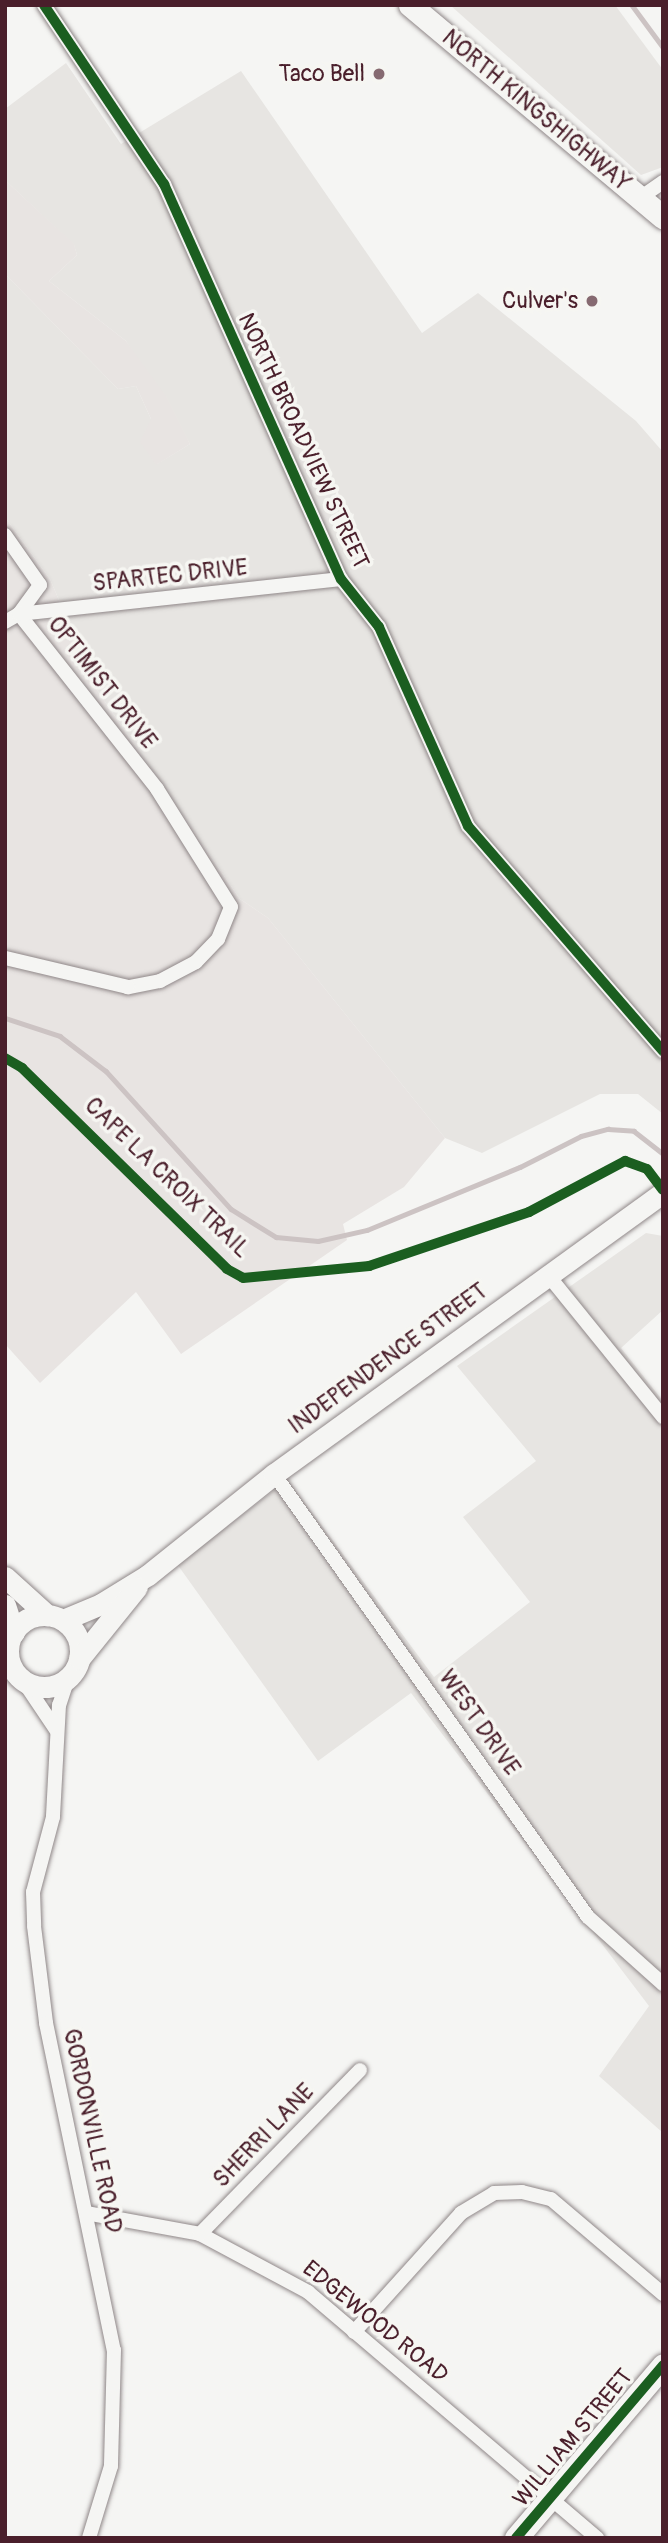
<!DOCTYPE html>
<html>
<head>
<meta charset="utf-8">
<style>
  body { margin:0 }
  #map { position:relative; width:668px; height:2543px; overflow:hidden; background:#f5f5f3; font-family:Pangolin,sans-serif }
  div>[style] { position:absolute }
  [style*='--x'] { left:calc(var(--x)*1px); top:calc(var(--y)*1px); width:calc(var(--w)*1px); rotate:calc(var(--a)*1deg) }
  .built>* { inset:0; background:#e7e5e2 }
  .green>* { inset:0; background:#e8e4e2 }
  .stream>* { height:4.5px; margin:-2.25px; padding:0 2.25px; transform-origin:2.25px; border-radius:2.25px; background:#ccc3c3 }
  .roads { filter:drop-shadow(0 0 2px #8f8788) drop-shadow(0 0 2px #8f8788) }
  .street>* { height:14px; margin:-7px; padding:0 7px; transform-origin:7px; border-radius:7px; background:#f5f5f3 }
  .secondary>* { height:21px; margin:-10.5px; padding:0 10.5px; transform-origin:10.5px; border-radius:10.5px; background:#f5f5f3 }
  .secondary>.ring { margin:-10.5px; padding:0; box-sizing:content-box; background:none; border:21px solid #f5f5f3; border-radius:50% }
  .primary>* { height:23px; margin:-11.5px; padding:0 11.5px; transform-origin:11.5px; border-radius:11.5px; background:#f5f5f3 }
  .cycleway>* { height:10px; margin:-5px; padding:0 5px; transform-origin:5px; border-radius:5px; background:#1b5e20 }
  .dots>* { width:19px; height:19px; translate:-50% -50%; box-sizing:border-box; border:4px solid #f6f6f2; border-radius:50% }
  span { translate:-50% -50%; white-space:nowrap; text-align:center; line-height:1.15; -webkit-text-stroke:7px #f6f6f2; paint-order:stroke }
  .poi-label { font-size:23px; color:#4a1f2b }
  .right { translate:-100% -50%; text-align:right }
  .street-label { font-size:23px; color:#4a1f2b }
  .frame { position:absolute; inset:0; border:7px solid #4a1f2b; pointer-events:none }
</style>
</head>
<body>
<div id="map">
  <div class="built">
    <i style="clip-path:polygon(450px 5px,615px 5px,663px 70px,663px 167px,641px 175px)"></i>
    <i style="clip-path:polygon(66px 63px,121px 144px,241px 71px,422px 333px,478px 293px,636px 421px,663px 452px,663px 1114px,638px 1094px,600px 1094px,482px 1153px,445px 1138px,268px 918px,240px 899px,97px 690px,50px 579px,5px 517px,5px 274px,118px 389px,136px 386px,151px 419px,157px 464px,190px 444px,126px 341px,49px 281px,77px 255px,74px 245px,5px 180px,5px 109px)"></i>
    <i style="clip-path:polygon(646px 1233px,663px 1236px,663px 1310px,621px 1348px,663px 1401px,663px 2133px,599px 2076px,649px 2006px,411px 1693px,318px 1761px,177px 1564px,288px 1480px,434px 1677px,530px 1602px,463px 1517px,536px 1461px,457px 1366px)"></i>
  </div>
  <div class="green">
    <i style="clip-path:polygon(5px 180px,74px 244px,77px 255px,49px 281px,126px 341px,166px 396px,190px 444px,156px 465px,140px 442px,151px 419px,136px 386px,118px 389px,5px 274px)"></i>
    <i style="clip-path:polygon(5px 517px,50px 579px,97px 690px,240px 899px,268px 918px,445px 1138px,404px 1187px,343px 1224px,347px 1240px,181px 1354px,136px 1292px,40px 1383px,5px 1344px)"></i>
  </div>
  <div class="stream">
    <i style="--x:632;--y:5;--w:52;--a:53.6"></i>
    <i style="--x:5;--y:1018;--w:58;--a:18.1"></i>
    <i style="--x:60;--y:1036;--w:58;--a:37.3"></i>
    <i style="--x:106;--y:1071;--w:186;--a:47.8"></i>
    <i style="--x:231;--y:1209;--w:53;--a:31.9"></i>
    <i style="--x:276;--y:1237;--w:42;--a:5.4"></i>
    <i style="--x:318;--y:1241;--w:50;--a:-12.7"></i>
    <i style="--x:367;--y:1230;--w:165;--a:-22.4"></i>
    <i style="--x:520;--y:1167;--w:68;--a:-26.9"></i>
    <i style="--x:581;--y:1136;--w:28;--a:-15"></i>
    <i style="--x:608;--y:1129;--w:26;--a:4"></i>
    <i style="--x:634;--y:1131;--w:37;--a:38"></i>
  </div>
  <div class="roads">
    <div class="street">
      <i style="--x:44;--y:5;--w:216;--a:56.2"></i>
      <i style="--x:164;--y:184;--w:433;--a:65.9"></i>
      <i style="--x:341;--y:579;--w:61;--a:51.6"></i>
      <i style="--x:379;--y:627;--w:218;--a:65.9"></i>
      <i style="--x:468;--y:826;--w:298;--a:49.1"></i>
      <i style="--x:640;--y:198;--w:28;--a:-35"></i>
      <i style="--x:5;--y:535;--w:61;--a:55"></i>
      <i style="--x:40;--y:585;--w:36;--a:126"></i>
      <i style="--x:19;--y:614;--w:223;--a:51.7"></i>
      <i style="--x:157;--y:789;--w:139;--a:57.9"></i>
      <i style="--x:231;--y:907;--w:35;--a:112"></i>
      <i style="--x:218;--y:939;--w:32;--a:134"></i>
      <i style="--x:196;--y:962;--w:41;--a:152.2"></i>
      <i style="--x:160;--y:981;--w:33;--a:169"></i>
      <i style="--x:128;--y:987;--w:126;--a:-166.7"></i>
      <i style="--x:5;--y:622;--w:16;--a:-30"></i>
      <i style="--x:19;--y:614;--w:324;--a:-6.2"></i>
      <i style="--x:548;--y:1275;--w:183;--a:51"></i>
      <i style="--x:274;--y:1474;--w:543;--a:54.67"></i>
      <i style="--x:588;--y:1917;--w:101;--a:41.8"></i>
      <i style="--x:68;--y:1678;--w:28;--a:108"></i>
      <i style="--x:59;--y:1705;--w:112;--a:93.1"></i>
      <i style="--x:53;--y:1817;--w:78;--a:104.9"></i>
      <i style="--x:33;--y:1892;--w:34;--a:88"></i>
      <i style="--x:34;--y:1926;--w:98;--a:82.9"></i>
      <i style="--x:46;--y:2023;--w:334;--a:78.3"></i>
      <i style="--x:114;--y:2350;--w:116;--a:91.5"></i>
      <i style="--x:111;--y:2466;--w:75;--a:107"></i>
      <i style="--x:22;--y:1679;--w:63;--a:56.1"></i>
      <i style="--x:86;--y:2213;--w:116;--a:10.4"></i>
      <i style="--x:200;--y:2234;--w:123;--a:28.2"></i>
      <i style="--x:308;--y:2292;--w:380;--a:40.4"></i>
      <i style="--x:200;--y:2234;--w:229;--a:-45.7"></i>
      <i style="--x:354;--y:2332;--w:160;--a:-48"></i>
      <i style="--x:461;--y:2213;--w:39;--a:-31"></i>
      <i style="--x:494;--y:2193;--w:28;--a:-2"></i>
      <i style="--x:522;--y:2192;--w:30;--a:14"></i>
      <i style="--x:551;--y:2199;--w:147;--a:40.3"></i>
    </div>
    <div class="secondary">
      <i style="--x:5;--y:1577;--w:57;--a:42.1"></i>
      <i style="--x:5;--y:1605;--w:29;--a:72"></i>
      <i class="ring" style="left:8px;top:1615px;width:51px;height:51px"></i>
      <i style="--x:63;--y:1620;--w:41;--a:-22.8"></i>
      <i style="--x:101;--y:1604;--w:55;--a:-31.7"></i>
      <i style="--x:148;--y:1575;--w:161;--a:-38.7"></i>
      <i style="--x:274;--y:1474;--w:480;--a:-35.9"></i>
      <i style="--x:79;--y:1659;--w:92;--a:-51.1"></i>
    </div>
    <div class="primary">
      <i style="--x:410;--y:5;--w:330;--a:40"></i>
      <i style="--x:516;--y:2538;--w:227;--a:-49.6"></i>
    </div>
  </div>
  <div class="cycleway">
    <i style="--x:44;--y:5;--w:216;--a:56.2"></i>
    <i style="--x:164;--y:184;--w:433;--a:65.9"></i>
    <i style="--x:341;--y:579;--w:61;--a:51.6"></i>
    <i style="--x:379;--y:627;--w:218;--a:65.9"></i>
    <i style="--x:468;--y:826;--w:298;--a:49.1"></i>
    <i style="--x:5;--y:1058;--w:20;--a:30"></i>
    <i style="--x:22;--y:1068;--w:287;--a:44.4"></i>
    <i style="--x:227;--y:1269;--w:18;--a:29"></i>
    <i style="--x:243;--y:1278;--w:127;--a:-5.4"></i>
    <i style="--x:369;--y:1266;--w:169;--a:-18.6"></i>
    <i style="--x:529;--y:1212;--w:109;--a:-28"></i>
    <i style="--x:625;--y:1161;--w:23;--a:20"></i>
    <i style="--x:647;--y:1169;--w:26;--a:53"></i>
    <i style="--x:516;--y:2538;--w:227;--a:-49.6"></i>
  </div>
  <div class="dots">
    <i style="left:379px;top:74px;background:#866a71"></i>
    <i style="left:592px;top:301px;background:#866a71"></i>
  </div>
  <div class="poi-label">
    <span class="right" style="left:365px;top:74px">Taco Bell</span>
    <span class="right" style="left:578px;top:301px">Culver's</span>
  </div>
  <div class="street-label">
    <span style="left:536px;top:111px;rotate:40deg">NORTH KINGSHIGHWAY</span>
    <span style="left:303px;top:441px;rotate:65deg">NORTH BROADVIEW STREET</span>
    <span style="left:170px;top:576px;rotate:-6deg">SPARTEC DRIVE</span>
    <span style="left:102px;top:683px;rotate:52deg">OPTIMIST DRIVE</span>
    <span style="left:167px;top:1178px;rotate:44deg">CAPE LA CROIX TRAIL</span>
    <span style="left:388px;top:1359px;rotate:-36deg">INDEPENDENCE STREET</span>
    <span style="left:479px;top:1723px;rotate:55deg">WEST DRIVE</span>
    <span style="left:92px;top:2131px;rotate:78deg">GORDONVILLE ROAD</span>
    <span style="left:264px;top:2136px;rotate:-46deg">SHERRI LANE</span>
    <span style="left:375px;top:2322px;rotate:39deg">EDGEWOOD ROAD</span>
    <span style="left:573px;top:2438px;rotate:-50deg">WILLIAM STREET</span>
  </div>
  <div class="frame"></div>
</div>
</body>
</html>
